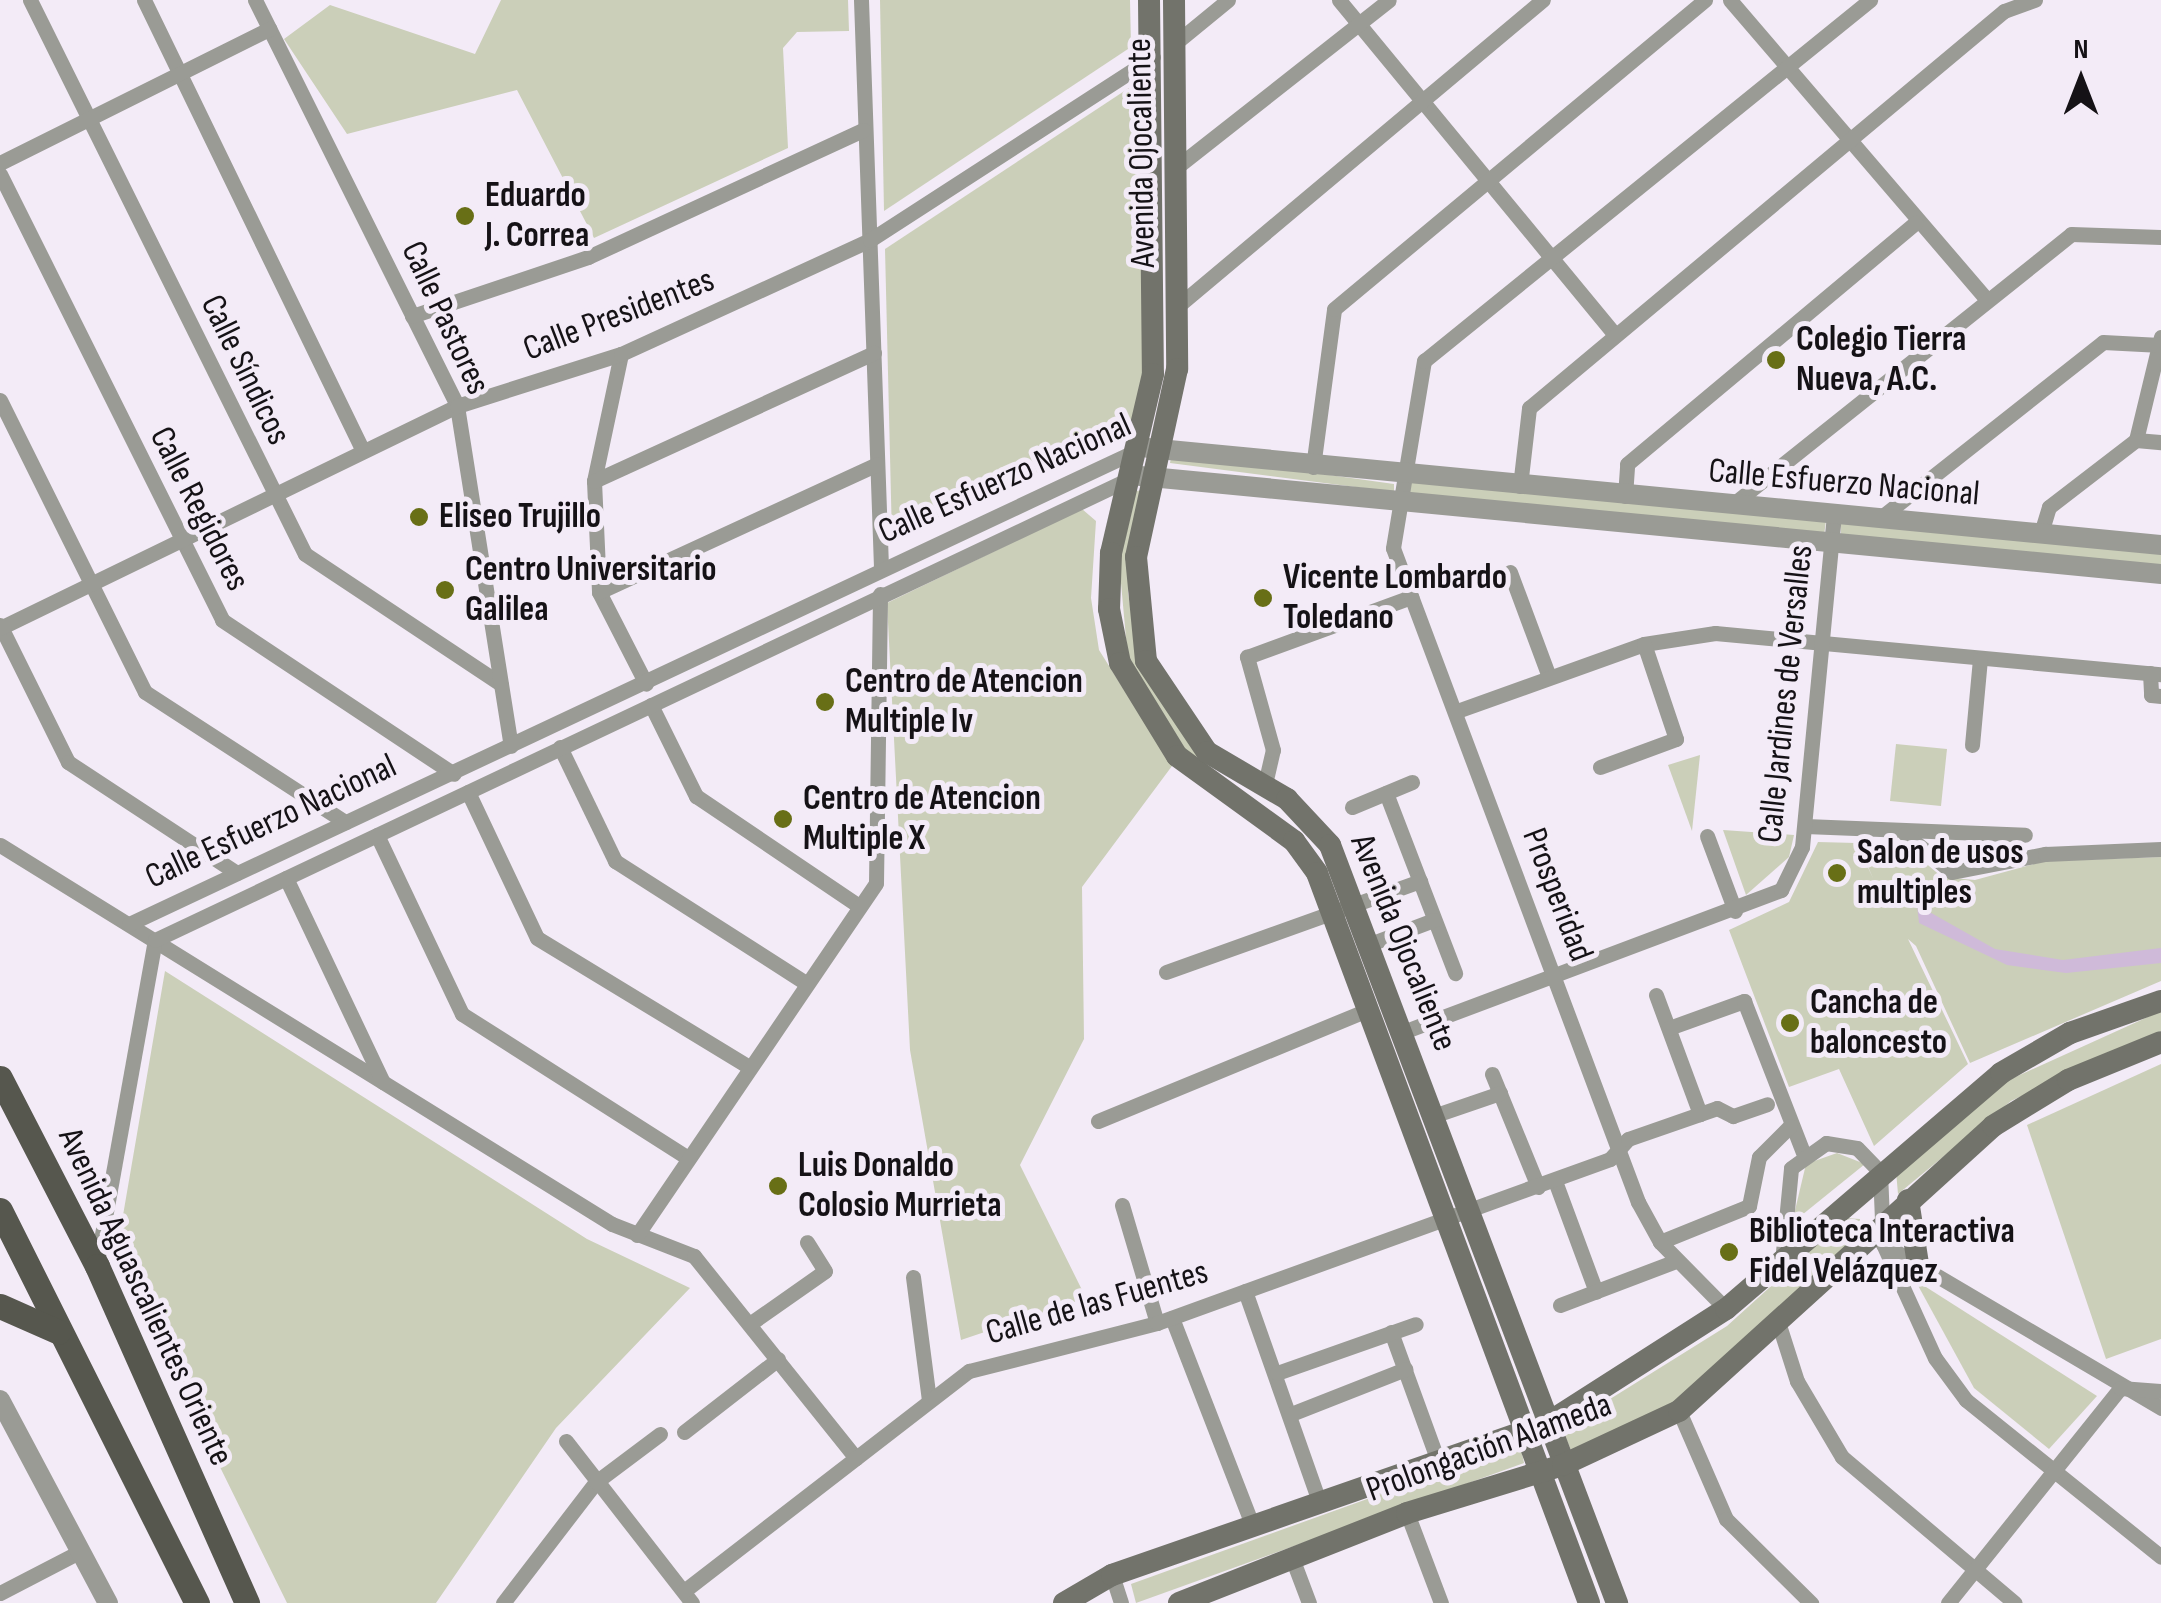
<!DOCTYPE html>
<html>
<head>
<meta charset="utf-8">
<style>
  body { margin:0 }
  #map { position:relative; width:2161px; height:1603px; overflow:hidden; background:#f3ebf7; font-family:"Sofia Sans Condensed",sans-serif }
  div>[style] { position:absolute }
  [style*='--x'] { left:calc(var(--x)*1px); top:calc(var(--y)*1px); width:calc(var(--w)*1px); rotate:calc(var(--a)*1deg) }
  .green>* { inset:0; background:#cbcfb9 }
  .water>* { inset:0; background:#cfbad9 }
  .minor>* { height:15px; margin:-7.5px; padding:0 7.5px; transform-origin:7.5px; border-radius:7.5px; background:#9a9b95 }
  .tertiary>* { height:20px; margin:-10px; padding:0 10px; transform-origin:10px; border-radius:10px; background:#9a9b95 }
  .secondary>* { height:22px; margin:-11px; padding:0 11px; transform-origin:11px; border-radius:11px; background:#72736b }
  .primary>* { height:25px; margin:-12.5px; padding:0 12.5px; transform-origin:12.5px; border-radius:12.5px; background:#56574e }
  .dots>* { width:28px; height:28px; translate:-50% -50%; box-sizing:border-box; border:5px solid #f3ebf7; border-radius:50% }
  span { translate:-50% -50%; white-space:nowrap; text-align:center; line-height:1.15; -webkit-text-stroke:10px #f3ebf7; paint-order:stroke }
  .street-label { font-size:35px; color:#151216 }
  .poi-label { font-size:35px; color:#151216; font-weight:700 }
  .left { translate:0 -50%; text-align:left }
  .north { position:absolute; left:2031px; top:30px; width:100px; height:100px; -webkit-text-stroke:8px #f3ebf7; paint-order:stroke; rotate:0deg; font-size:28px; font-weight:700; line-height:40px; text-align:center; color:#151216 }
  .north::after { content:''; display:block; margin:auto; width:35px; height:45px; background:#151216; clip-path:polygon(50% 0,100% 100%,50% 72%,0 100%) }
</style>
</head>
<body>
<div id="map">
  <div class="green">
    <i style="clip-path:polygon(501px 0,848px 0,849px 31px,797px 32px,783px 48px,788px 148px,594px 238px,517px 90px,347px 134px,284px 39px,330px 5px,475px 54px)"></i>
    <i style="clip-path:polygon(880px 0,1130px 0,1131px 47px,884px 211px)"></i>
    <i style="clip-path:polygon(1135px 84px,1145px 377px,1131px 431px,892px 538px,885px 249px)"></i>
    <i style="clip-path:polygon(1172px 453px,1394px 484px,1394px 492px,1170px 463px)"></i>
    <i style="clip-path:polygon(1411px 481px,1826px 520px,1824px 536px,1409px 495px)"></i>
    <i style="clip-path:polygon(1146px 490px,1128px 593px,1141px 669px,1217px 767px,1185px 751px,1128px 660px,1119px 561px,1135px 491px)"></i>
    <i style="clip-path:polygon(1082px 509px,1096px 521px,1091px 598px,1099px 650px,1172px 766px,1082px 887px,1084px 1039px,1020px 1165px,1086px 1298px,961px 1340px,910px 1050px,887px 603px)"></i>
    <i style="clip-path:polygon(1841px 523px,2161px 552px,2161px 567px,1841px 539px)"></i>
    <i style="clip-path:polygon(1896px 744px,1947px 749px,1941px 806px,1890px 801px)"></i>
    <i style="clip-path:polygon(1700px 755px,1692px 831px,1668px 765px)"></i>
    <i style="clip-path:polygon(1723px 830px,1794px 835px,1789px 857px,1746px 895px)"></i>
    <i style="clip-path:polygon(1818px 842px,1856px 843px,1873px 878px,1857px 842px,1903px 844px,1942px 877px,1975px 880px,2045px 861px,2161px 857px,2161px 981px,1970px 1063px,1916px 946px,1908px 939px,1968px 1064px,1874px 1146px,1839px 1069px,1789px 1087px,1729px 930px,1789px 902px)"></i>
    <i style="clip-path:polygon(165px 971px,587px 1239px,690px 1288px,556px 1428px,436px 1603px,287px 1603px,116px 1256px)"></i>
    <i style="clip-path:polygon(2161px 1011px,2161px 1031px,2011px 1101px,1898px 1194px,1896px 1171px,2000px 1084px)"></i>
    <i style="clip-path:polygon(2161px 1064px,2161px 1339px,2106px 1359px,2027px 1125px)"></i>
    <i style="clip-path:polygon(1837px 1153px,1865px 1164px,1792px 1223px,1806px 1164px)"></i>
    <i style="clip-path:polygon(1846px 1218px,1860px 1219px,1859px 1235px,1674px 1403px,1571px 1450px,1562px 1429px,1727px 1326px)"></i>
    <i style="clip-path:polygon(1915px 1280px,2097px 1396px,2049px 1449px,1974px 1388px)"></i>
    <i style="clip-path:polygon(1520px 1444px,1524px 1463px,1136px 1603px,1131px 1584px)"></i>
  </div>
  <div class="water">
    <i style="clip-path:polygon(1917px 905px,1995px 949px,2063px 960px,2161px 948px,2161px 963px,2066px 973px,2007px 965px,1919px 923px)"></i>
  </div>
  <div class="minor">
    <i style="--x:30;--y:0;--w:618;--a:63.6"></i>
    <i style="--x:305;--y:554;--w:235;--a:33.6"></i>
    <i style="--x:144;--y:0;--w:498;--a:64.1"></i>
    <i style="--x:255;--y:0;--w:453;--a:63.5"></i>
    <i style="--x:457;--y:406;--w:344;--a:81"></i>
    <i style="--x:861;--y:0;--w:568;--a:87.98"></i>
    <i style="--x:1339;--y:0;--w:434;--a:50.5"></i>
    <i style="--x:1730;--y:0;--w:392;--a:49.4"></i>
    <i style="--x:1173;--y:45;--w:71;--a:-39.3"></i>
    <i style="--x:0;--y:163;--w:301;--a:-26.5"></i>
    <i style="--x:1178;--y:166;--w:268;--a:-38.2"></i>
    <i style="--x:0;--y:174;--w:498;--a:63.5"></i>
    <i style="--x:222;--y:620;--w:278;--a:33.6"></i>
    <i style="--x:1179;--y:305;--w:475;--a:-40"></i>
    <i style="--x:412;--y:316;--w:186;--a:-18.5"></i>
    <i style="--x:588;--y:257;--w:303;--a:-24.8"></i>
    <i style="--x:621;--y:354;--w:130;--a:102"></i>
    <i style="--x:594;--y:481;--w:111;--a:87.4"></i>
    <i style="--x:599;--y:592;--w:103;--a:62.9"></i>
    <i style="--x:0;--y:400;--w:326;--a:63.6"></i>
    <i style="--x:145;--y:692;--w:239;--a:33"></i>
    <i style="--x:2136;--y:440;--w:106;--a:-76.4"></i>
    <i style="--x:1313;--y:467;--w:159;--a:-82.4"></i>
    <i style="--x:1334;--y:309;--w:483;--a:-39.8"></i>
    <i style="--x:594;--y:481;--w:308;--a:-24.6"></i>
    <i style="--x:1520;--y:486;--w:79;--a:-83.4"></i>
    <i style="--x:1529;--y:408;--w:619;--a:-39.89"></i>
    <i style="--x:2004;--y:11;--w:33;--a:-20"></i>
    <i style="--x:1625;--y:496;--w:32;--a:-86"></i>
    <i style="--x:1627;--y:464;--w:376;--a:-39.9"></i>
    <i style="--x:1732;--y:505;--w:434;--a:-38.6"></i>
    <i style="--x:2071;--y:234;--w:90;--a:1.9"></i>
    <i style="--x:1879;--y:519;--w:285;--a:-38.3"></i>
    <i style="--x:2103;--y:342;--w:58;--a:3"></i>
    <i style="--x:2041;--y:533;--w:27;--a:-73"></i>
    <i style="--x:2049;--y:507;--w:110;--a:-37.6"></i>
    <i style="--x:2136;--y:440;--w:25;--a:5"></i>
    <i style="--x:1510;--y:572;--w:112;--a:69.6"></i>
    <i style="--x:599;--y:592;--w:306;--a:-24.7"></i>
    <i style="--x:0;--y:625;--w:153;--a:63.6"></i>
    <i style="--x:68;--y:762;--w:202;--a:33.3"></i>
    <i style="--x:0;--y:628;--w:508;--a:-25.91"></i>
    <i style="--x:457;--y:406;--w:172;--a:-17.6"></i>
    <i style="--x:621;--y:354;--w:274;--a:-24.6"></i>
    <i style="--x:870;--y:240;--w:337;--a:-32.9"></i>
    <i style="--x:2150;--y:673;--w:22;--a:87"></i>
    <i style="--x:2151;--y:695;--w:10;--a:6"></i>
    <i style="--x:651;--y:705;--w:102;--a:63.7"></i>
    <i style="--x:696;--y:796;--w:197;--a:34"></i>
    <i style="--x:1457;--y:711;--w:199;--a:-19.7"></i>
    <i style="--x:1644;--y:644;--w:72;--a:-8.8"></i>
    <i style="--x:1715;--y:633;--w:448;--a:5.3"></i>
    <i style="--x:1972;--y:745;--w:86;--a:-84.7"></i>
    <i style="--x:560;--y:747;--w:127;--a:64.2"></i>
    <i style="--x:615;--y:861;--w:228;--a:32.6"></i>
    <i style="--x:1600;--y:767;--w:81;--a:-20.2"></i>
    <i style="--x:1676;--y:739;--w:100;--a:-108.6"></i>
    <i style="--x:1265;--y:784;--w:35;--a:-77"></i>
    <i style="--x:1273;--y:750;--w:97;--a:-105.6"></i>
    <i style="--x:1247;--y:657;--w:175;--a:-20.1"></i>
    <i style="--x:468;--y:792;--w:161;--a:64.7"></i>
    <i style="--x:537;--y:938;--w:248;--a:31.3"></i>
    <i style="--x:1386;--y:793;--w:193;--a:69"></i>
    <i style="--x:1352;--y:807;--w:65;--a:-22.6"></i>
    <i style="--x:1805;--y:826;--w:220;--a:2.3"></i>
    <i style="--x:1905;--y:834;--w:60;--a:39"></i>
    <i style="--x:1952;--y:872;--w:95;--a:-11"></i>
    <i style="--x:2045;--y:854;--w:116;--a:-2.5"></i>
    <i style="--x:377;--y:835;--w:198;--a:64.6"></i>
    <i style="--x:462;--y:1014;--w:264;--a:32.5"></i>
    <i style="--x:1707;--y:836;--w:80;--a:69.5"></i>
    <i style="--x:0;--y:845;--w:720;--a:31.77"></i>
    <i style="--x:612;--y:1224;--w:88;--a:21.3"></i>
    <i style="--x:694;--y:1256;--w:259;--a:51.3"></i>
    <i style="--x:286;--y:878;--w:226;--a:64.6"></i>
    <i style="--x:129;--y:924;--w:1117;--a:-25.17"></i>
    <i style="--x:1370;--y:944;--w:68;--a:-20.6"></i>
    <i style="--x:1166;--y:972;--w:270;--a:-19.7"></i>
    <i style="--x:1656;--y:995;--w:127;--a:69.7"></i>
    <i style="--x:1669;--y:1028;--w:80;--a:-19.8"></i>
    <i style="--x:1744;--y:1001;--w:162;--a:68.7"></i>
    <i style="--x:1403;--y:1032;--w:404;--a:-20.6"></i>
    <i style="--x:1781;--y:890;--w:48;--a:-64"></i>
    <i style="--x:1802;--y:847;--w:335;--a:-84.5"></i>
    <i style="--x:1492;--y:1074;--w:122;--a:67.8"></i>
    <i style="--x:1433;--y:1116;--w:71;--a:-18.9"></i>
    <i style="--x:1098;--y:1121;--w:289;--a:-22.4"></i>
    <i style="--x:1555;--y:1181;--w:118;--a:69.7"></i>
    <i style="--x:1122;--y:1205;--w:123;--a:73.5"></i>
    <i style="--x:637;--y:1235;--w:425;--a:-55.8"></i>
    <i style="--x:876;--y:883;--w:289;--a:-89.2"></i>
    <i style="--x:1660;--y:1242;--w:96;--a:-22"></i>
    <i style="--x:1749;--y:1206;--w:50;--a:-78.5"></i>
    <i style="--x:1759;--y:1157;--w:44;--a:-45"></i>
    <i style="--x:1883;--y:1244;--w:125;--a:65.5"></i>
    <i style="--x:1935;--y:1358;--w:52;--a:53.6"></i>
    <i style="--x:1966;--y:1400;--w:250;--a:38.8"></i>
    <i style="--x:97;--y:1262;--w:327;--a:-79.8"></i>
    <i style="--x:155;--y:940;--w:1078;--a:-25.33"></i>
    <i style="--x:1782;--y:1262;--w:94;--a:-84.5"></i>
    <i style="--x:1791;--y:1168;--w:43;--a:-35.5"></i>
    <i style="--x:1826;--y:1143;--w:31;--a:9"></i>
    <i style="--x:1857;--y:1148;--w:33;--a:46"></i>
    <i style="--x:1880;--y:1172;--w:72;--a:87.6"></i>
    <i style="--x:1883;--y:1244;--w:323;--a:30.5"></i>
    <i style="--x:913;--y:1277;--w:124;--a:82.6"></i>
    <i style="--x:1245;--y:1291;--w:226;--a:70.6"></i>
    <i style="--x:1560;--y:1305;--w:124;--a:-20.8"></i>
    <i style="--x:1726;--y:1309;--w:94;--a:-134.6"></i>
    <i style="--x:1660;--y:1242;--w:46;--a:-118.8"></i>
    <i style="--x:1638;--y:1202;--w:698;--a:-110.54"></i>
    <i style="--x:1393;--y:548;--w:190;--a:-80.6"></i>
    <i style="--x:1424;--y:361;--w:574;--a:-38.99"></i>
    <i style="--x:1172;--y:1318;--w:224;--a:68.8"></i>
    <i style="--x:751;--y:1323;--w:90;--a:-35.1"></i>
    <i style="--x:825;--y:1271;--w:34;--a:-122"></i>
    <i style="--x:1779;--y:1325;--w:59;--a:72.2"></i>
    <i style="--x:1797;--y:1381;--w:88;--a:59.4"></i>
    <i style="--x:1842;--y:1457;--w:226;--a:40.2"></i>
    <i style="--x:1391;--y:1332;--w:137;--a:70"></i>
    <i style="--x:1277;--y:1373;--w:147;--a:-19.4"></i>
    <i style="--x:1679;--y:1411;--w:118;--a:66.5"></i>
    <i style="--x:1726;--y:1519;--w:120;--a:44.7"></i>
    <i style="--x:1291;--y:1414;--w:123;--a:-21.5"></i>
    <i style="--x:684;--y:1432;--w:119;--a:-37.8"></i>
    <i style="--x:566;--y:1441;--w:205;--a:52.1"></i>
    <i style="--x:1407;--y:1513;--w:96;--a:69.3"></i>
    <i style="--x:1292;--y:1558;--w:48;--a:69.3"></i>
    <i style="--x:1112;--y:1575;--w:29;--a:72"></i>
    <i style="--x:684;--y:1591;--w:360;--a:-37.7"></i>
    <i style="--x:969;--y:1371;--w:194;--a:-14.3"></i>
    <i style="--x:1157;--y:1323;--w:482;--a:-19.9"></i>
    <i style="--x:1610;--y:1159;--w:27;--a:-48"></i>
    <i style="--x:1628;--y:1139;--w:94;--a:-19.2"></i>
    <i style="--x:1717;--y:1108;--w:18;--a:27"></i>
    <i style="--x:1733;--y:1116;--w:36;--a:-19"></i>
    <i style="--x:0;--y:1593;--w:91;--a:-27.4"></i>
    <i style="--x:503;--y:1603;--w:153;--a:-52.5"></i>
    <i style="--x:596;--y:1482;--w:80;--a:-36.9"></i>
    <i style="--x:1948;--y:1603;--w:275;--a:-51.3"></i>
    <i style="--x:2120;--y:1388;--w:41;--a:4.2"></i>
  </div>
  <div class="tertiary">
    <i style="--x:1148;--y:448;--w:1018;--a:5.47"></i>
    <i style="--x:1140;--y:476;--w:1026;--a:5.48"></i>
    <i style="--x:0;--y:1400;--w:230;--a:62"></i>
  </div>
  <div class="secondary">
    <i style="--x:1149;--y:0;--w:374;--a:89.4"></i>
    <i style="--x:1153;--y:374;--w:184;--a:103.2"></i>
    <i style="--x:1111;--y:553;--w:56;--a:92"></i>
    <i style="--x:1109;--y:609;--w:55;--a:78.5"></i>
    <i style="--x:1120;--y:663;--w:109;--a:58.5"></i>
    <i style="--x:1177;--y:756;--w:145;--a:36"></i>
    <i style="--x:1294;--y:841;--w:39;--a:54"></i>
    <i style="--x:1317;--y:873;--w:779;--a:69.56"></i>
    <i style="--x:1174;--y:0;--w:369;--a:89.5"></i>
    <i style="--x:1177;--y:369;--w:192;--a:102.3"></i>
    <i style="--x:1136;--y:557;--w:104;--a:84.5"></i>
    <i style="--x:1146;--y:661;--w:110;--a:56.2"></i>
    <i style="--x:1207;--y:752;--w:93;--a:30.4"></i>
    <i style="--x:1287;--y:799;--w:63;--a:46.9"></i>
    <i style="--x:1330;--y:845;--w:811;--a:69.26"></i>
    <i style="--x:1908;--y:1200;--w:65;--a:81.1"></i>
    <i style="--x:1064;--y:1603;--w:56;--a:-30.3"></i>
    <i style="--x:1112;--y:1575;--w:460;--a:-19.2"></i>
    <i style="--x:1546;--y:1424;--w:214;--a:-32.6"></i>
    <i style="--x:1726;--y:1309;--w:362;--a:-40.6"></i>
    <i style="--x:2001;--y:1073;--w:80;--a:-30.1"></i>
    <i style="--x:2070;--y:1033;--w:96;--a:-19.4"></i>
    <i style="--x:1179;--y:1603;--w:245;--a:-21.5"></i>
    <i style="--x:1407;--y:1513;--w:163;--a:-17.1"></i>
    <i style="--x:1563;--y:1465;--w:128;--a:-25"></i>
    <i style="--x:1679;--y:1411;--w:424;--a:-42.2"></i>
    <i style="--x:1993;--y:1126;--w:88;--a:-31.5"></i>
    <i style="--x:2068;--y:1080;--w:100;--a:-22.2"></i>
  </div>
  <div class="primary">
    <i style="--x:0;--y:1078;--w:212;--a:62.7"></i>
    <i style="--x:97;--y:1266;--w:369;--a:66"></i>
    <i style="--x:0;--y:1210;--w:440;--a:63.4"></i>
    <i style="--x:0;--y:1306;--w:64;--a:23.8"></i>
  </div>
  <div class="dots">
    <i style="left:465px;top:216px;background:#686f16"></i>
    <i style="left:1776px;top:360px;background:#686f16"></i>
    <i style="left:419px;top:517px;background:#686f16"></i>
    <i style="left:445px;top:590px;background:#686f16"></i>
    <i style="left:1263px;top:598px;background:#686f16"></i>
    <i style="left:825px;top:702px;background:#686f16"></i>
    <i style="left:783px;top:819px;background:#686f16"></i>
    <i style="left:1837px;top:873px;background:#686f16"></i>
    <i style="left:1790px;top:1023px;background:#686f16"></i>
    <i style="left:778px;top:1186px;background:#686f16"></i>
    <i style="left:1729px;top:1252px;background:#686f16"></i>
  </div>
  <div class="street-label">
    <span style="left:1142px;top:153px;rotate:-91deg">Avenida Ojocaliente</span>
    <span style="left:619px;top:315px;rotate:-21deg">Calle Presidentes</span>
    <span style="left:445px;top:318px;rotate:65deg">Calle Pastores</span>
    <span style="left:245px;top:370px;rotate:64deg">Calle Síndicos</span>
    <span style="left:1005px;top:479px;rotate:-24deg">Calle Esfuerzo Nacional</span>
    <span style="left:1844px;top:483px;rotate:5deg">Calle Esfuerzo Nacional</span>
    <span style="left:199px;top:509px;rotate:63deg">Calle Regidores</span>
    <span style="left:1786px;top:694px;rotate:-84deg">Calle Jardines de Versalles</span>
    <span style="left:271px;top:822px;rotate:-25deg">Calle Esfuerzo Nacional</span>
    <span style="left:1557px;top:895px;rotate:69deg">Prosperidad</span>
    <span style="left:1403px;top:943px;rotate:68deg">Avenida Ojocaliente</span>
    <span style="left:145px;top:1297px;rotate:65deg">Avenida Aguascalientes Oriente</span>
    <span style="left:1097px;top:1303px;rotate:-16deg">Calle de las Fuentes</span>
    <span style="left:1489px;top:1448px;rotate:-20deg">Prolongación Alameda</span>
  </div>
  <div class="poi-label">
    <span class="left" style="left:485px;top:216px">Eduardo<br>J. Correa</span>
    <span class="left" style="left:1796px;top:360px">Colegio Tierra<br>Nueva, A.C.</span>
    <span class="left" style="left:439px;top:517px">Eliseo Trujillo</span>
    <span class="left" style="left:465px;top:590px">Centro Universitario<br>Galilea</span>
    <span class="left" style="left:1283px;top:598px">Vicente Lombardo<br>Toledano</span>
    <span class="left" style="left:845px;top:702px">Centro de Atencion<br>Multiple Iv</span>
    <span class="left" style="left:803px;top:819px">Centro de Atencion<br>Multiple X</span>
    <span class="left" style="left:1857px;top:873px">Salon de usos<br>multiples</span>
    <span class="left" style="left:1810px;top:1023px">Cancha de<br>baloncesto</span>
    <span class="left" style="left:798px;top:1186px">Luis Donaldo<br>Colosio Murrieta</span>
    <span class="left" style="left:1749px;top:1252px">Biblioteca Interactiva<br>Fidel Velázquez</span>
  </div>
  <div class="north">N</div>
</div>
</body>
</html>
